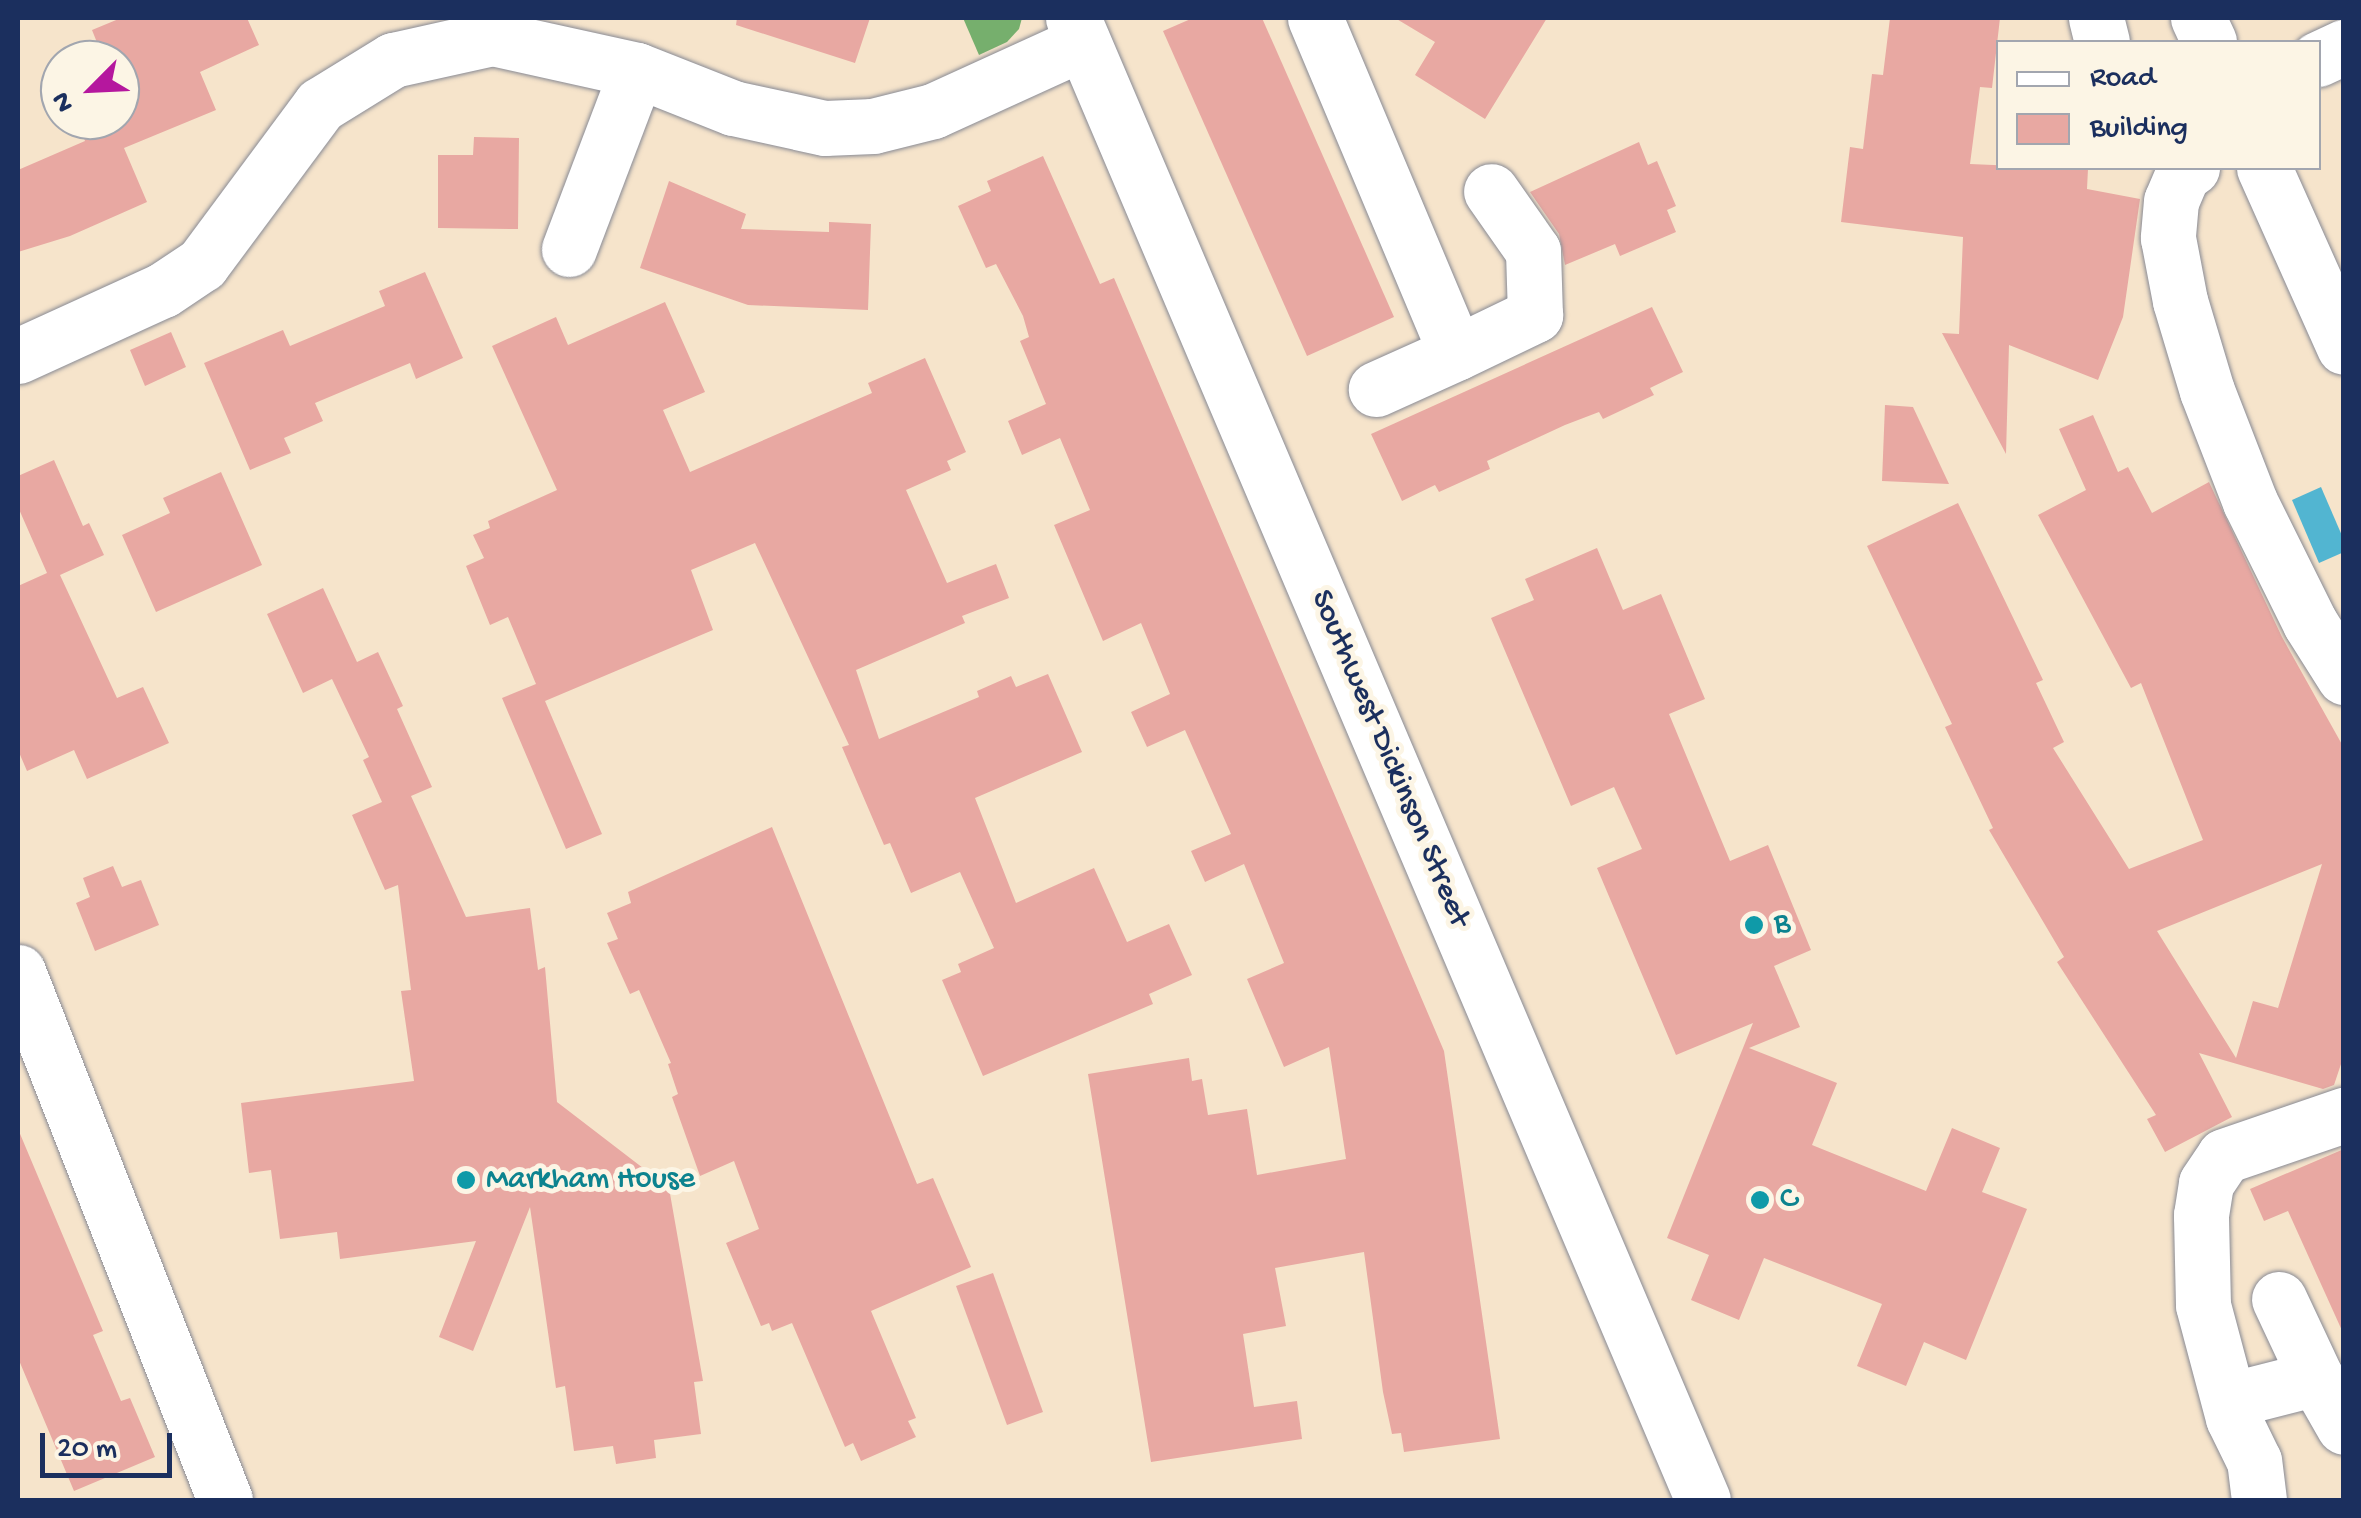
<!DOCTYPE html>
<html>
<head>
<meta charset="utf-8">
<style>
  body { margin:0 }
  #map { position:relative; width:2361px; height:1518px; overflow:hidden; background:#f6e4cb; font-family:"Gochi Hand",sans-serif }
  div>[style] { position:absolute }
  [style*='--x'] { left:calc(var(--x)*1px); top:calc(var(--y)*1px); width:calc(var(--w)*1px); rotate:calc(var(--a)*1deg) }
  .forest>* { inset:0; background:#76af6d }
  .water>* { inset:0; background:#52b5d1 }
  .building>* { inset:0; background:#e8a8a2 }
  .roads { filter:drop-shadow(0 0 2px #888a94) drop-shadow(0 0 2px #888a94) }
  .minor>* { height:55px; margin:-27.5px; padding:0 27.5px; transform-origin:27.5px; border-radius:27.5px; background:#fff }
  .dots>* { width:28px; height:28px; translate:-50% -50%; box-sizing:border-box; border:5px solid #fcf5e5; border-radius:50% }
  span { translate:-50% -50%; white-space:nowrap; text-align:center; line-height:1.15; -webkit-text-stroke:10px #fcf5e5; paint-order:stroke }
  .street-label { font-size:32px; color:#1b2f5e }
  .culture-label { font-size:32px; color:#0d838f }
  .left { translate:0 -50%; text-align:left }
  .frame { position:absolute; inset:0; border:20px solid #1b2f5e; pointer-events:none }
  .legend { position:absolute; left:1996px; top:40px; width:325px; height:130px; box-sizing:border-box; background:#fcf5e5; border:2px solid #a2a6af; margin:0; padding:12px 18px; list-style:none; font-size:30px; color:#1b2f5e }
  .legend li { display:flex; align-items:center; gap:20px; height:50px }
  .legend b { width:50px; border:2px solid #a2a6af }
  .north { position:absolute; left:40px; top:40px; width:100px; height:100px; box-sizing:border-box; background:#fcf5e5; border:2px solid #a2a6af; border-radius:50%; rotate:246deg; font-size:28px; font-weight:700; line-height:40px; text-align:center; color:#1b2f5e }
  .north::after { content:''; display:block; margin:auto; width:35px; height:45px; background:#b5179e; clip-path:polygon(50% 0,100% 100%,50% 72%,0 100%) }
  .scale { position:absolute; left:40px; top:1433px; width:132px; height:45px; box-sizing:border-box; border:5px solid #1b2f5e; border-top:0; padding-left:12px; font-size:30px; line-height:35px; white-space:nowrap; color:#1b2f5e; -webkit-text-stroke:8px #fcf5e5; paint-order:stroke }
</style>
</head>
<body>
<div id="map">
  <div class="forest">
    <i style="clip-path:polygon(963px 18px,1022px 18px,1019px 29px,1007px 42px,979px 55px)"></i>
  </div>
  <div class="water">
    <i style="clip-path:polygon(2321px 487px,2343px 538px,2344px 552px,2319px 563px,2292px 500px)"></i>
  </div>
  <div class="building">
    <i style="clip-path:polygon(121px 18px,247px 18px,259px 45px,200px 72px,216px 110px,124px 148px,147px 202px,70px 236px,18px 252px,18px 170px,85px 141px,81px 130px,104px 120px,120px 120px,120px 113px,126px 111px,120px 97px,120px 60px,104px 60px,92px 30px)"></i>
    <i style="clip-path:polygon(737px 18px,870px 18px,855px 63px,736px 25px)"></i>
    <i style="clip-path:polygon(1193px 18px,1262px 18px,1394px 317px,1307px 356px,1163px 31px)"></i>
    <i style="clip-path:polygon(1395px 18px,1547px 18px,1485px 119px,1415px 75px,1435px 42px)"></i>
    <i style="clip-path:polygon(1890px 18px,2000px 18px,1992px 88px,1980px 87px,1970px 164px,2088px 169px,2087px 189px,2140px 199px,2123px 317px,2098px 380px,2009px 345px,2006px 454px,1942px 333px,1959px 334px,1963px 237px,1841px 222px,1850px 147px,1863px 149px,1872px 74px,1883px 75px)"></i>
    <i style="clip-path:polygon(474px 137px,519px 138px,518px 229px,438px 228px,438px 155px,473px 155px)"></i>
    <i style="clip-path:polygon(1639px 142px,1648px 165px,1657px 161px,1676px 206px,1667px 210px,1676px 232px,1620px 256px,1615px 244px,1565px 265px,1559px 234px,1530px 192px)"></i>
    <i style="clip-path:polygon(1043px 156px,1100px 284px,1114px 278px,1444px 1051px,1500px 1439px,1404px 1452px,1401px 1433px,1392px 1434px,1383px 1392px,1364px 1252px,1275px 1268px,1286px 1326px,1243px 1334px,1254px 1407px,1297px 1401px,1302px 1439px,1151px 1462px,1088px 1074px,1189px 1058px,1192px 1081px,1202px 1079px,1208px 1115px,1247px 1109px,1257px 1175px,1346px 1159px,1329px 1047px,1284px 1067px,1247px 979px,1284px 963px,1244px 864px,1205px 882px,1191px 851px,1231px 834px,1185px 730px,1147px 747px,1131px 712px,1170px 694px,1141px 623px,1103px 641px,1054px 525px,1090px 510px,1060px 438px,1022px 455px,1008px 421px,1046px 404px,1020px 341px,1029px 337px,1023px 316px,996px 264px,986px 268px,958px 206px,991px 191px,987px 181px)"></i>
    <i style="clip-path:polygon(669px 181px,746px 214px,741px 229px,829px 232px,829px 222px,871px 224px,868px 310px,748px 305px,640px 268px)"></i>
    <i style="clip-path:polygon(425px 272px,463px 358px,416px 379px,410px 363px,315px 403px,323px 421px,284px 438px,291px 453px,250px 470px,204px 363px,283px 330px,290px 346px,385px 306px,379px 291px)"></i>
    <i style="clip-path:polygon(665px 302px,705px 392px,663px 410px,690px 472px,872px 393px,868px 383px,925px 358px,966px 452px,947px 461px,951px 470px,906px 490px,947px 583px,996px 564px,1009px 598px,962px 616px,965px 623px,856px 670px,879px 739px,979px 697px,977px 691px,1011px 676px,1016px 687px,1048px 674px,1082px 752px,975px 798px,1016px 903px,1094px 868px,1127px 942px,1169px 924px,1192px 975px,1149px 994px,1153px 1004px,983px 1076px,942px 980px,961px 972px,958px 964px,994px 948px,960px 872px,911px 893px,890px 843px,884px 845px,842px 747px,849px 745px,755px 543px,691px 570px,713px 630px,545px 701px,602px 834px,566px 849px,502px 698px,536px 684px,508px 617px,490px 625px,466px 566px,484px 558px,473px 535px,490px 528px,488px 521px,557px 490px,492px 346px,556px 317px,568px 345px)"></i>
    <i style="clip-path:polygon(1652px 307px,1683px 372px,1650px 388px,1654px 395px,1603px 419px,1599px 412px,1565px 425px,1487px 461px,1490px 469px,1439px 492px,1435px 485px,1402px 501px,1371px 434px)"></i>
    <i style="clip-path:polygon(171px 332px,186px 367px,145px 386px,130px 350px)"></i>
    <i style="clip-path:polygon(1885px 405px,1913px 407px,1949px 484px,1882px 481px)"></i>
    <i style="clip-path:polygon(evenodd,2093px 415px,2118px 472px,2128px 467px,2152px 513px,2209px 482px,2282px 637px,2344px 748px,2344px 1055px,2334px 1085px,2323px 1089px,2199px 1053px,2232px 1117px,2165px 1152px,2147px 1119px,2156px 1115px,2057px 962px,2064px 957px,1989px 830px,1993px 828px,1945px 727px,1952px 724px,1867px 546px,1958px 503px,2043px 680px,2036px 683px,2064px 742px,2053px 748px,2129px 869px,2203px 840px,2141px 683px,2131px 688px,2038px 515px,2086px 490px,2059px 429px,2093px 415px,2322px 864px,2278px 1008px,2253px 1001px,2236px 1058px,2157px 931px,2322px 864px)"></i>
    <i style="clip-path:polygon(54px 460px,83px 526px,89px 523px,104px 555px,60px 575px,117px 698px,143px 687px,169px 743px,87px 779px,74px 750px,27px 771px,18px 750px,18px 586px,47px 573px,18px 507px,18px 476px)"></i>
    <i style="clip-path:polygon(221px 472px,262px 565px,156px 612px,122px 535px,170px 513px,163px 498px)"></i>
    <i style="clip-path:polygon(1597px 548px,1623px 610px,1661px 594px,1705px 699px,1669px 714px,1730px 861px,1768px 845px,1811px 950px,1774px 966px,1800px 1027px,1749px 1048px,1837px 1083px,1812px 1145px,1926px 1191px,1952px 1128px,2000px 1148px,1982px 1192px,2027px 1209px,1966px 1360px,1924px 1342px,1906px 1386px,1857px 1366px,1882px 1304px,1764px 1258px,1739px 1320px,1691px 1300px,1709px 1255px,1667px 1238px,1753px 1023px,1676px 1055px,1597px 868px,1642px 849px,1614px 787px,1571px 806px,1491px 618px,1534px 600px,1525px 579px)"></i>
    <i style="clip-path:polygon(323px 588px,357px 662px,378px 652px,403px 706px,397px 709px,432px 787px,411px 796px,466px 917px,530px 908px,538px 970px,545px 967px,557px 1102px,669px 1188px,703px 1381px,694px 1382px,701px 1434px,654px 1440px,656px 1458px,616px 1464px,613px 1446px,574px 1451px,565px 1386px,556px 1388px,530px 1207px,473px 1351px,439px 1337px,476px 1241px,340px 1259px,337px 1232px,280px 1239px,271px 1170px,249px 1173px,241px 1103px,414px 1081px,401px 991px,411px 990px,398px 885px,385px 890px,352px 815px,382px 802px,363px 760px,369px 757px,332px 679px,303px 693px,267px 614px)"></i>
    <i style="clip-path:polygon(772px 827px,917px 1184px,933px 1178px,971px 1267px,871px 1311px,916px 1418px,908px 1421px,916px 1437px,861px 1461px,853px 1443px,845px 1447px,792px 1323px,772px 1331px,769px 1323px,761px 1326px,726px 1243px,759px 1229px,734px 1161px,700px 1176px,672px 1097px,678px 1094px,668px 1064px,671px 1063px,639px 990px,630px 994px,607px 943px,618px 939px,607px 913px,631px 903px,628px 892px)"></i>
    <i style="clip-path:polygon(113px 866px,122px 887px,141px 880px,159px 925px,95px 951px,76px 903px,90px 897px,83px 878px)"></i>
    <i style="clip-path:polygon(18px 1129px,103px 1331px,93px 1335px,121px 1401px,130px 1398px,155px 1457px,74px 1491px,18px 1358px)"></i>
    <i style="clip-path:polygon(2344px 1149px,2344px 1335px,2288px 1211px,2264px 1221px,2250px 1189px)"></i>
    <i style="clip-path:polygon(993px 1273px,1043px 1412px,1007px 1425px,956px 1286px)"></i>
  </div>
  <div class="roads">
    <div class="minor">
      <i style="--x:1073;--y:18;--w:1610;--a:66.97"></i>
      <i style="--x:1315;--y:18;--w:363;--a:67.2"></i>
      <i style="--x:1456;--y:353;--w:88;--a:155.8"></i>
      <i style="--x:2096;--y:18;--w:25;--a:76"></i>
      <i style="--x:2198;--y:18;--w:26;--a:65"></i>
      <i style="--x:2318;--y:59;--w:29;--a:-25"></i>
      <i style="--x:2192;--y:168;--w:10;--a:151"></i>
      <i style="--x:2183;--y:173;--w:30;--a:113"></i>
      <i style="--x:2171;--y:201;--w:37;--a:95"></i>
      <i style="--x:2168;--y:238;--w:64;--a:79.2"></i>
      <i style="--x:2180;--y:301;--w:94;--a:73.3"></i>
      <i style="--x:2207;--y:391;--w:119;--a:68.8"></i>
      <i style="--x:2250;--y:502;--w:135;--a:63.6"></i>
      <i style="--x:2310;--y:623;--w:64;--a:57.8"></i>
      <i style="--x:2264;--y:168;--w:196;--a:65.9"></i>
      <i style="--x:569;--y:249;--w:191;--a:-69.2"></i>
      <i style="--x:1456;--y:353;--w:88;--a:-25.7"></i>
      <i style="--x:1535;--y:315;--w:64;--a:-91.8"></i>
      <i style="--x:1533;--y:251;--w:73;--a:-125"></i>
      <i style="--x:18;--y:356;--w:159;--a:-24.5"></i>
      <i style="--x:163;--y:290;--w:47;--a:-33.7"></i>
      <i style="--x:202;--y:264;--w:198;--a:-53.4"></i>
      <i style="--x:320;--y:105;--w:86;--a:-31.7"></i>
      <i style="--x:393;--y:60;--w:101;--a:-12.5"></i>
      <i style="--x:492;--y:38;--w:148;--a:12.4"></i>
      <i style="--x:637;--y:70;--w:103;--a:21.6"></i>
      <i style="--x:733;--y:108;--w:94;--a:12.3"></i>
      <i style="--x:825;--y:128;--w:48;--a:-2.4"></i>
      <i style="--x:873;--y:126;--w:62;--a:-14"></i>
      <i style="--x:933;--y:111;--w:164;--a:-24.5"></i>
      <i style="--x:18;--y:972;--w:567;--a:68.59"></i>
      <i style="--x:2279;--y:1299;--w:87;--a:64.9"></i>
      <i style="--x:2230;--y:1400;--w:89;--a:-14.3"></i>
      <i style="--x:2316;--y:1378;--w:56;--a:60.3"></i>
      <i style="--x:2259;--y:1500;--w:39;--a:-97"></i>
      <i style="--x:2254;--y:1461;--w:48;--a:-116"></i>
      <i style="--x:2233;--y:1418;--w:117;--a:-104.9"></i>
      <i style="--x:2203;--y:1305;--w:90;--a:-91.3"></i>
      <i style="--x:2201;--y:1215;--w:32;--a:-81"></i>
      <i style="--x:2206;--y:1183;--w:32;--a:-56"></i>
      <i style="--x:2224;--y:1156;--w:127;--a:-18.9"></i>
    </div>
  </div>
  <div class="dots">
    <i style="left:1754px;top:925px;background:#0f9aa8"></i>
    <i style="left:466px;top:1180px;background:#0f9aa8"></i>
    <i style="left:1760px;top:1200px;background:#0f9aa8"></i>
  </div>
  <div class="street-label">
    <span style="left:1389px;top:759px;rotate:67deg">Southwest Dickinson Street</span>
  </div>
  <div class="culture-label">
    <span class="left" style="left:1774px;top:925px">B</span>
    <span class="left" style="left:486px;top:1180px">Markham House</span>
    <span class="left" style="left:1780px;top:1200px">C</span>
  </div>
  <div class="frame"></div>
  <ul class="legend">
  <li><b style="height:12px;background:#fff"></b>Road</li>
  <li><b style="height:28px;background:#e8a8a2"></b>Building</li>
  </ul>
  <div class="north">N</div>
  <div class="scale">20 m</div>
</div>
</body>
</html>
